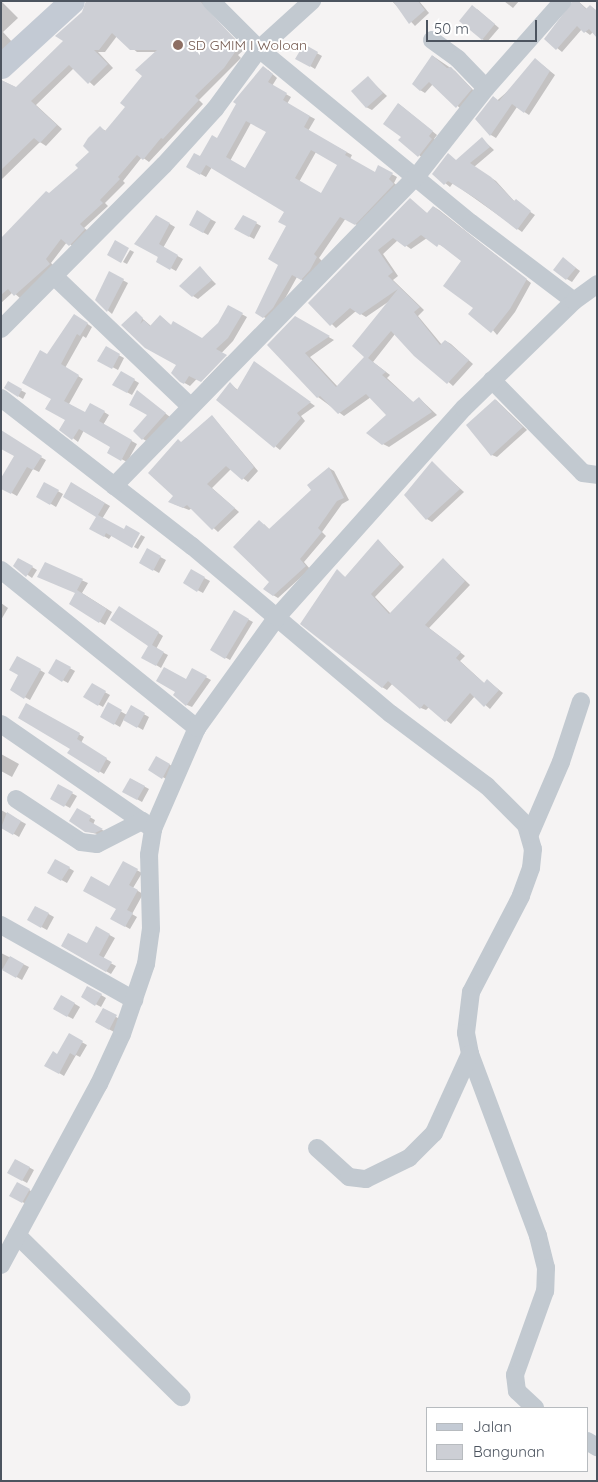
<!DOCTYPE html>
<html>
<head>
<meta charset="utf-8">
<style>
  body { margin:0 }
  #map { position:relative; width:598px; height:1482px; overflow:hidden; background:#f5f3f3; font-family:Quicksand,sans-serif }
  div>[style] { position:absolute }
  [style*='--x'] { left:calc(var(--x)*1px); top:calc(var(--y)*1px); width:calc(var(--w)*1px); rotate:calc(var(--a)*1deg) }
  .shadow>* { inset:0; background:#0003 }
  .building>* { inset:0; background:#cdcfd5 }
  .minor>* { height:18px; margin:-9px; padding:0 9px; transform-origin:9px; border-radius:9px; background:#c2c9d0 }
  .secondary>* { height:25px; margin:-12.5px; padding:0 12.5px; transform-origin:12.5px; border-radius:12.5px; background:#c3cad4 }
  .dots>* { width:14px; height:14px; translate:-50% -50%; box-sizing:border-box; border:2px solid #fff; border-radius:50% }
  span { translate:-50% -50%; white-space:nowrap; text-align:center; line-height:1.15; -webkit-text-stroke:4px #fff; paint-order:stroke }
  .education-label { font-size:14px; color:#785e54 }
  .left { translate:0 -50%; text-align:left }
  .frame { position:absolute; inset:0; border:2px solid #4c545f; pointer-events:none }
  .legend { position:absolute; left:426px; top:1407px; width:162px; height:65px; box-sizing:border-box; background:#fff; border:1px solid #b7bbbf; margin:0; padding:6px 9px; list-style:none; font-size:15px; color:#4c545f }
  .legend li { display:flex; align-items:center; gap:10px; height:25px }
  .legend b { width:25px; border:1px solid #b7bbbf }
  .scale { position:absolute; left:426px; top:20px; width:111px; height:22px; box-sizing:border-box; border:2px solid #4c545f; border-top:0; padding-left:6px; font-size:15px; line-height:18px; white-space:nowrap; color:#4c545f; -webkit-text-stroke:4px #fff; paint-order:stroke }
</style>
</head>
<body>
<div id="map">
  <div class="shadow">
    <i style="clip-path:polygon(1px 1px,18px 18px,3px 32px,13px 43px,1px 54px)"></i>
    <i style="clip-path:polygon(90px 1px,206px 1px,209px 13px,245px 49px,238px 55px,241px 58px,199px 100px,203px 104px,149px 162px,142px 157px,123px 181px,125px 183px,105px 203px,108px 206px,84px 228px,90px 232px,75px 248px,67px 242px,51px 263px,55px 267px,21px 299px,13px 292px,1px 303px,1px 240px,80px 168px,91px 152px,100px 128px,106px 131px,127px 107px,156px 52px,137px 52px,117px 36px,105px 52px,98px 52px,113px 68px,94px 86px,74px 68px,36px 105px,62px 129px,46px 146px,40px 142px,1px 180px,1px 80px,17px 88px,65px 41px)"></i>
    <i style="clip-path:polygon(392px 1px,419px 1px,429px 13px,415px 26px)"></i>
    <i style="clip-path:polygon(504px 1px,519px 1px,513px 8px)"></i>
    <i style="clip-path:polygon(578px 1px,587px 9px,590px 6px,597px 11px,593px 32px,590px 35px,582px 29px,562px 52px,546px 39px)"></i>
    <i style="clip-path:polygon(477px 9px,499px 28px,487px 42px,482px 39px)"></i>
    <i style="clip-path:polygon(304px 46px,322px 56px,315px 69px,297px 58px)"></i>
    <i style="clip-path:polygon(433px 56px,455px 71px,475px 92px,461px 109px,433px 84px,425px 93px,420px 90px)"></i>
    <i style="clip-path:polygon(540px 63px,555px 75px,529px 115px,517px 107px,496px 138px,491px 135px,476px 119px)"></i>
    <i style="clip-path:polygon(evenodd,268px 70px,277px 78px,272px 86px,291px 97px,287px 104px,315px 119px,308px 131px,352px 155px,350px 159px,375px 173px,379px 167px,397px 177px,394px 183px,399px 187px,360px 227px,346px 218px,319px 258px,322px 261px,315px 273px,306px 282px,297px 277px,278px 311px,269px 320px,257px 313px,280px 265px,287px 226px,286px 211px,212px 167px,206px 177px,188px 167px,218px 140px,268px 70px,251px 123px,268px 132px,246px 169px,230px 161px,251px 123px,268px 70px,316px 152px,339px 164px,322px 194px,299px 182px,316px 152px)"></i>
    <i style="clip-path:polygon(368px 78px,387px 96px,372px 110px,366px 107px)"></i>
    <i style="clip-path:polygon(399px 104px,437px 135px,434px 139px,437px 142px,424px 159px,400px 140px,403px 137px)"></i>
    <i style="clip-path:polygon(482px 139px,494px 150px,474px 167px,496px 181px,515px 202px,535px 215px,522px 232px,453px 183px,450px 187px,434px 174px,457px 161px)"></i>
    <i style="clip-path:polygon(410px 200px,428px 214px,434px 207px,439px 210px,531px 283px,515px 312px,497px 335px,474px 308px,462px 261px,444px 247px,427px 238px,411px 249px,398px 240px,383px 254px,398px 276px,393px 280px,424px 310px,418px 316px,442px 345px,446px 341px,451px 344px,473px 364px,453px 386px,395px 334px,373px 362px,390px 375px,387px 378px,414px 403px,419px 398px,437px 415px,389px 447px,383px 444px,388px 415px,371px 397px,344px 416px,318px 397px,268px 345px,295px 318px,334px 340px,310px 357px,338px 387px,366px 357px,388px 302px,366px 317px,356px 311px,336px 328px,310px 303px)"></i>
    <i style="clip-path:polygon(197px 212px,216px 222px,208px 235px,190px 225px)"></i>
    <i style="clip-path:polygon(156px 216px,175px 227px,163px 248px,183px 259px,176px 271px,158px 261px)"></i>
    <i style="clip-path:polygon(243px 216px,261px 226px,254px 239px,236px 229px)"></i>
    <i style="clip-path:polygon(130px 250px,134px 252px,127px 264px,123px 262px)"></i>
    <i style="clip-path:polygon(568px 262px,580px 271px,572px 282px,567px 279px)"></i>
    <i style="clip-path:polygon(200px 268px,216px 284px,198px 299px,193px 296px)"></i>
    <i style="clip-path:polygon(110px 273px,128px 283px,112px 314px,96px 300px)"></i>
    <i style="clip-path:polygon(229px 307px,247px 317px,233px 341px,190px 386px,181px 381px,178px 364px,145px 347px,136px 313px,151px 326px,160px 316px,172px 326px,202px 339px,219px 324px)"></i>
    <i style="clip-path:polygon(79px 318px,92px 327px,86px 338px,83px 336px,65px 368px,83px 379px,69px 404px,85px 414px,91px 404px,109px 415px,103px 425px,137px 444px,127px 462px,108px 452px,112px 446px,84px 430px,78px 442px,61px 429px,66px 420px,52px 398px,48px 356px)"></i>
    <i style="clip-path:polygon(106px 348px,124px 358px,118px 370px,99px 360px)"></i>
    <i style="clip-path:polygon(227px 357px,231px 359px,206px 384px,203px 382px)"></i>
    <i style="clip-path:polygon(259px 366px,315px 406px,301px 416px,305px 421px,280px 450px,218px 400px,230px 384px,238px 390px)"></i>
    <i style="clip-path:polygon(121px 372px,139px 383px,132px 395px,114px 385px)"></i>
    <i style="clip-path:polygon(8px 383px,26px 393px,23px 399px,18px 396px)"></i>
    <i style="clip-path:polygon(142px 395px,170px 417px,148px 442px,143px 439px,149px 415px)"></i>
    <i style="clip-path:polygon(496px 400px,527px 430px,497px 457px,492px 455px)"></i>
    <i style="clip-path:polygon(212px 416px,258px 471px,248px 482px,231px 469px,212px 488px,239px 512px,218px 532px,192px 508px,189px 510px,174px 504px,174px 496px)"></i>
    <i style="clip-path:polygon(21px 446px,46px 460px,39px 472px,33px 469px,17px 496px,1px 487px)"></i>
    <i style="clip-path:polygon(432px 463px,464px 492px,432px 522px,427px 519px)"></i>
    <i style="clip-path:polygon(329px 468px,334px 471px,349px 500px,342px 504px,322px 532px,326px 536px,304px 562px,310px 569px,278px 598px,273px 595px,270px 582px,264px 524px,270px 530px,313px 490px)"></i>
    <i style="clip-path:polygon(45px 484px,63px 494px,56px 507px,38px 496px)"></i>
    <i style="clip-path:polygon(72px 484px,110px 506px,102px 519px,124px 531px,139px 534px,112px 535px,109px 539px,91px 529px,98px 516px)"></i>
    <i style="clip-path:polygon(141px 535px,145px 537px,138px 549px,134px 547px)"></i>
    <i style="clip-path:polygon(378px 540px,404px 567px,375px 597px,391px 614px,443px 559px,470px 585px,429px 628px,465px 656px,460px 661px,485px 684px,487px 680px,503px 693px,490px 709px,475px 696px,451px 724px,429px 707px,426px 710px,421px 708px,393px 683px,387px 690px,382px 687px,337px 571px,346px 578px)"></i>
    <i style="clip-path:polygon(147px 550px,166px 560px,159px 573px,140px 562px)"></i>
    <i style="clip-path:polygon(19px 559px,37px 570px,32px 578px,15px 566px)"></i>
    <i style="clip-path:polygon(46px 564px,88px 583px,82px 593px,112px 612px,105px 625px,71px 604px,76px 593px)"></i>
    <i style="clip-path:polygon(191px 571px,210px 581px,203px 593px,184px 583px)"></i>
    <i style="clip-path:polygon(1px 603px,8px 608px,1px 620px)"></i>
    <i style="clip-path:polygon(124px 610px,163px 636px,156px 649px,168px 655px,161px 668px,143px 657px,150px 645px)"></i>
    <i style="clip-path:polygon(234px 612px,253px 622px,230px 660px,212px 650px)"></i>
    <i style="clip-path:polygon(18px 657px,45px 673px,30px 700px,12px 690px,20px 675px)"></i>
    <i style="clip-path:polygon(57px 661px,75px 671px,68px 683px,50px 673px)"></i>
    <i style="clip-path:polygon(193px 670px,211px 680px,192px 707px,187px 705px,186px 681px)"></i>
    <i style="clip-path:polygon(92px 685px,110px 695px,103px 707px,85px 697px)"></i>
    <i style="clip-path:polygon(108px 704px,127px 715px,131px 707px,149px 717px,143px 730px,124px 719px,120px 727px,101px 716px)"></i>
    <i style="clip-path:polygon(27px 705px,84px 737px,81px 743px,111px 762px,104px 774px,69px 753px,71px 748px)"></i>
    <i style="clip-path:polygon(1px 754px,19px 764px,12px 777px,1px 771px)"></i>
    <i style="clip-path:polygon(157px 758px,174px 767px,168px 780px,150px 770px)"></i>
    <i style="clip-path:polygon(131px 779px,149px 789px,142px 802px,124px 792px)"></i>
    <i style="clip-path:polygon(59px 786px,77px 796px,70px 808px,52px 798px)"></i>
    <i style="clip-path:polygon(1px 810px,26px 824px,19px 837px,1px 826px)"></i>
    <i style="clip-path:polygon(77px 810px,95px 820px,93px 825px,106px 832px,101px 835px,85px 831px)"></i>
    <i style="clip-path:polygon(56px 860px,74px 871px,67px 883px,49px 873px)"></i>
    <i style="clip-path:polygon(124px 863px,142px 873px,133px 888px,143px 894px,132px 914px,137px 917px,130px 929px,112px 919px,118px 908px,110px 888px)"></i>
    <i style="clip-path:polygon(36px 907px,54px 917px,47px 930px,29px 920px)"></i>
    <i style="clip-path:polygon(97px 928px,115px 938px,103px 959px,116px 966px,111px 974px,62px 946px,87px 944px)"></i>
    <i style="clip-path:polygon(1px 953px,29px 967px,22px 980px,1px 968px)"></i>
    <i style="clip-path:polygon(88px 987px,106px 998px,101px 1007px,82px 997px)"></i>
    <i style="clip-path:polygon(62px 996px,80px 1007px,73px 1019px,54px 1009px)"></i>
    <i style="clip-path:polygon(103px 1009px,121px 1020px,114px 1032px,96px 1022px)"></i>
    <i style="clip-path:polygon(69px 1035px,87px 1045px,80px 1057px,76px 1055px,64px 1076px,46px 1065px,58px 1055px)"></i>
    <i style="clip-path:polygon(16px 1160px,34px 1170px,27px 1183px,9px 1173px)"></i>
    <i style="clip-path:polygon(18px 1183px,34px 1193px,28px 1205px,11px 1196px)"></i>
  </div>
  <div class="building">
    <i style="clip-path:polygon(86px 1px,200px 1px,240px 45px,224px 68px,195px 96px,199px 100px,163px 139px,161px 138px,143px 160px,137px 155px,118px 177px,120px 179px,100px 200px,103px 203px,80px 224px,85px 229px,76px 239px,69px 246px,61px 239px,46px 259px,50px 264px,14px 296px,8px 289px,1px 295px,1px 238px,46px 191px,49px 193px,78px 168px,75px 165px,89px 152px,83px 146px,88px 138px,100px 126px,105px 131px,125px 107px,120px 103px,142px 76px,135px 70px,157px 50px,130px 50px,112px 33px,99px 50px,94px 50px,108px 64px,88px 84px,69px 65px,31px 101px,57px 125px,40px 143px,34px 138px,1px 170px,1px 80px,16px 87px,63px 41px,55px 36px,82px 12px)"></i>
    <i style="clip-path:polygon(393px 1px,418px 1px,425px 10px,409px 24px)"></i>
    <i style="clip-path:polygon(573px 1px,578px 1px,586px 9px,590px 5px,597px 11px,597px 38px,589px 29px,584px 33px,577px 26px,556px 50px,544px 39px)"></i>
    <i style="clip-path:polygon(472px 5px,495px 24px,482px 40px,459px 21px)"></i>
    <i style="clip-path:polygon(304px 44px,318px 52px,310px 67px,295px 59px)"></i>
    <i style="clip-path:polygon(432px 55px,447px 68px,451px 67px,472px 89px,456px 108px,429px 82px,420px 91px,412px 84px)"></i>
    <i style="clip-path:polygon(535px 58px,550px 71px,524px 113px,512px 104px,490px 136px,475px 119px,493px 96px,499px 101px)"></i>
    <i style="clip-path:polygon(evenodd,263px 66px,273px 74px,268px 82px,287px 93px,283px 100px,310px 116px,304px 127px,347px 152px,345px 155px,375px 172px,378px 165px,393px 173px,389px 179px,394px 184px,355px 225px,340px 217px,314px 254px,317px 257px,310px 270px,301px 280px,292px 275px,273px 308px,263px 318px,255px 313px,278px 265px,268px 259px,286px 226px,278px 222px,284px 212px,206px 165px,200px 175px,186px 167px,194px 153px,200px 156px,212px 135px,217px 138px,236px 104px,233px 102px,263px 66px,246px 121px,266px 132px,245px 168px,226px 157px,246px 121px,263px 66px,311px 150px,337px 165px,321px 193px,295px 178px,311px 150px)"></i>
    <i style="clip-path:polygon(368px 76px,383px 93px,366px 108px,351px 91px)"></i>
    <i style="clip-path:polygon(398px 103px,433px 131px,429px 136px,432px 139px,418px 157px,398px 140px,401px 137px,383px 124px)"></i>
    <i style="clip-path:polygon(482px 137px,490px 147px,470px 163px,491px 177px,514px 201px,516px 199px,531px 211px,517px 230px,478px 200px,448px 181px,444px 185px,432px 174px,448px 153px,456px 160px)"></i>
    <i style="clip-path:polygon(410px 198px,427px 213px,433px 206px,527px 279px,510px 309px,491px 333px,468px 314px,473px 308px,443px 286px,461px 261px,439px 244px,437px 247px,421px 235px,405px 247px,393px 238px,378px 250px,393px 272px,388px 276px,420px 307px,414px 312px,440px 345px,445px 340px,469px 360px,447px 384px,414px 356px,391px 331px,368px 358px,386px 372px,382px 375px,413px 402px,419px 397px,432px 412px,382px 445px,366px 433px,386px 415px,366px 394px,338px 414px,320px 396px,317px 398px,267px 345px,295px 316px,330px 336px,305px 353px,336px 387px,364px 357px,352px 346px,398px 289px,360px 315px,350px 308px,330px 326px,308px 303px)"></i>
    <i style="clip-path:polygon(197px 210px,211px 219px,203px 233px,189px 225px)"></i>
    <i style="clip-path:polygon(156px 215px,170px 223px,159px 244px,178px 255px,170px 270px,156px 262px,158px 257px,134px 244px)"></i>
    <i style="clip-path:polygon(243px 215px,257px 222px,249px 237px,234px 229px)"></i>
    <i style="clip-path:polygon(115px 240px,129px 248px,121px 263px,107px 255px)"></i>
    <i style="clip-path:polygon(563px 257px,576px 268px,566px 280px,553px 270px)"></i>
    <i style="clip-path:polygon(200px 266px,212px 280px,192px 297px,179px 286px)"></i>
    <i style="clip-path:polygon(109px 271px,124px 279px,107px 312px,95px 300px)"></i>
    <i style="clip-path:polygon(228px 305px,243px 313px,228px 338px,216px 349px,227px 355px,201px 382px,189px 376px,184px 384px,180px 382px,171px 373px,176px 365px,145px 348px,121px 325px,136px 311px,143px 318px,140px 324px,144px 320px,150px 326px,160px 315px,171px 325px,173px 321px,202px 338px,218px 323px)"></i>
    <i style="clip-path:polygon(74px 314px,88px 323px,80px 336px,77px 334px,61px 364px,79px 375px,64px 401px,85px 412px,90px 403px,105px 411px,99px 421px,132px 440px,121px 461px,107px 453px,110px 447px,79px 429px,72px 440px,59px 430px,65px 420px,45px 409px,51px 399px,22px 383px,40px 350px,47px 354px)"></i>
    <i style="clip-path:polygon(106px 346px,120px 354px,112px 369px,97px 361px)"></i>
    <i style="clip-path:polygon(254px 361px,311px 402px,297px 413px,301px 418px,274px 448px,216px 400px,230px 382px,237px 390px)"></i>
    <i style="clip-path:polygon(121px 371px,135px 379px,127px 393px,112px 385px)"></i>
    <i style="clip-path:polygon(8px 381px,22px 389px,18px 397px,4px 388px)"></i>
    <i style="clip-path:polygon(137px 390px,166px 413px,142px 440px,133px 431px,147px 415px,129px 405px)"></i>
    <i style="clip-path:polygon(495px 399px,523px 427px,491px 456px,466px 425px)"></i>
    <i style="clip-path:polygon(212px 415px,254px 467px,242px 480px,226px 466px,207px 484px,235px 508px,212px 530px,187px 505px,183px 508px,168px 502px,173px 496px,148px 473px,178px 439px,181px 442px)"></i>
    <i style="clip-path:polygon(1px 430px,42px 456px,33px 470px,27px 467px,11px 494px,1px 489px,1px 478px,14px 456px,1px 449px)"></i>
    <i style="clip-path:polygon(432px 461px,460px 489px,426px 520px,404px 495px)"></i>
    <i style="clip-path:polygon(329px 467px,344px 498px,337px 501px,318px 528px,322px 532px,300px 559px,306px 566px,273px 596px,263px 589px,269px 582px,233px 547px,259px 520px,269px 529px,311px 490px,307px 485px)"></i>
    <i style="clip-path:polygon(44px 482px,59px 490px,50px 505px,36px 497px)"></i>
    <i style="clip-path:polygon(71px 482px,105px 503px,98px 515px,124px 529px,126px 525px,140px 533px,132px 548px,106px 533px,104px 537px,89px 529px,96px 517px,63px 497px)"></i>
    <i style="clip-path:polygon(378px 539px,400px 564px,371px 594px,389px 614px,443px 558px,465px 581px,425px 625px,461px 652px,456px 658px,484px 683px,487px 679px,499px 690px,484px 707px,470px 693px,445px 722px,424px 704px,420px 709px,388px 681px,382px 688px,300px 624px,337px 569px,345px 577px)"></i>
    <i style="clip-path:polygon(147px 548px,161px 556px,153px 571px,139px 563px)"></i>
    <i style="clip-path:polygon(18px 558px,33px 566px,26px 577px,13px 566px)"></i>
    <i style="clip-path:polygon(45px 562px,83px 579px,77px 590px,107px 609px,99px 623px,69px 604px,75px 593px,37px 577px)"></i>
    <i style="clip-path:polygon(191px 569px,205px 577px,197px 592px,183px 583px)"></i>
    <i style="clip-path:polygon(119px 606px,159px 632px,152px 645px,164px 652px,156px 666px,141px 658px,148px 646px,110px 620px)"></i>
    <i style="clip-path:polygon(234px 610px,249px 619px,225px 659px,210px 650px)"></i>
    <i style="clip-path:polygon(17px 656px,41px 669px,24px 699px,10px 690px,18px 675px,9px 670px)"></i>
    <i style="clip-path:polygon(56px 659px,71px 667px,62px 682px,48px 673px)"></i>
    <i style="clip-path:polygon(164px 667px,186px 679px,192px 668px,207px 676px,186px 706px,173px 695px,175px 692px,156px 681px)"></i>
    <i style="clip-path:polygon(92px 683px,106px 691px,98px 706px,83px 697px)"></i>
    <i style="clip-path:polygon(108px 702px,122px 710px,114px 725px,100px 717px)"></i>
    <i style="clip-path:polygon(26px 703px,80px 733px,77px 739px,107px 758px,99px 773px,67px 753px,70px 749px,18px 718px)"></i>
    <i style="clip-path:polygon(131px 705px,145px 713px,137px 728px,123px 720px)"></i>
    <i style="clip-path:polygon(156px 756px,170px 764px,162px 779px,148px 770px)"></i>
    <i style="clip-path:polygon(130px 778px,145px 786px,137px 800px,122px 792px)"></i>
    <i style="clip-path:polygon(58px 784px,73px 792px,64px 807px,50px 799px)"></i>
    <i style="clip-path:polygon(77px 808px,91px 816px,89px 821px,103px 829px,95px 833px,85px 832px,69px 821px)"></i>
    <i style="clip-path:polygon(7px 812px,21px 821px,13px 835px,1px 828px)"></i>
    <i style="clip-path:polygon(55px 859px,70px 867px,61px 881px,47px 873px)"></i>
    <i style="clip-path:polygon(123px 861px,138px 869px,129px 885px,138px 890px,127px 910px,133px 913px,125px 927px,110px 919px,116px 909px,83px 891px,91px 876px,109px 886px)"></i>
    <i style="clip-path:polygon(35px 906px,49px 913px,41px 928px,27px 920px)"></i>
    <i style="clip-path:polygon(96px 926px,110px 934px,99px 955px,112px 962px,106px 972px,61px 946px,68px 933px,87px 943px)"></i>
    <i style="clip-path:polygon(10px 956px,24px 964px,16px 978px,2px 970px)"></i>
    <i style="clip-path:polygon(87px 986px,102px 994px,95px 1006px,81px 997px)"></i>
    <i style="clip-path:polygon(61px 995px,75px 1003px,67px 1017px,53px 1009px)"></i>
    <i style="clip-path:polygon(103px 1008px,117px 1015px,109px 1030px,95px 1022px)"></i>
    <i style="clip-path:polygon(69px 1033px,83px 1041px,75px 1056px,70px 1053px,59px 1074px,44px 1066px,53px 1051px,57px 1054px)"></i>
    <i style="clip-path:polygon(15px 1159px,30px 1167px,22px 1181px,7px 1173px)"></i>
    <i style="clip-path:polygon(17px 1182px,30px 1189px,22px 1203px,9px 1196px)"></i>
  </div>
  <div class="minor">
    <i style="--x:211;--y:1;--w:68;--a:45"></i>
    <i style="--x:259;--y:49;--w:274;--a:39.4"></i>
    <i style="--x:471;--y:223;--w:129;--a:37.1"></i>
    <i style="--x:432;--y:40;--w:32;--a:36"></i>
    <i style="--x:458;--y:59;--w:40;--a:46"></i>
    <i style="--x:55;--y:277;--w:187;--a:43.7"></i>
    <i style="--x:1;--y:329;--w:231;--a:-45.2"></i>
    <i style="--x:164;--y:165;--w:76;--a:-47.7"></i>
    <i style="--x:215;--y:109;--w:74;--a:-53.7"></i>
    <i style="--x:259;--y:49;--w:72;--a:-42.2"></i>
    <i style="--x:492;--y:380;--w:130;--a:45.6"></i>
    <i style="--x:583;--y:473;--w:14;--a:8"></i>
    <i style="--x:1;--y:398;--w:242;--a:37.8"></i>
    <i style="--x:192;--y:546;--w:260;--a:40.2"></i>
    <i style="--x:391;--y:714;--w:120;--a:36.9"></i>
    <i style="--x:487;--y:786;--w:55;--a:45"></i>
    <i style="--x:526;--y:825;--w:25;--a:74"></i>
    <i style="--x:533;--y:849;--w:19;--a:96"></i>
    <i style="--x:531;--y:868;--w:30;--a:110"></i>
    <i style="--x:521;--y:896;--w:108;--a:117.5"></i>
    <i style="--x:471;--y:992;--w:41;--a:97"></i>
    <i style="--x:466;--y:1033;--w:21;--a:79"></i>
    <i style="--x:470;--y:1054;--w:194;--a:69.5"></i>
    <i style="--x:538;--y:1236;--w:33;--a:76"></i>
    <i style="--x:546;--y:1268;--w:23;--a:92"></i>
    <i style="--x:545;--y:1291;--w:89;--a:109.7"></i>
    <i style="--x:515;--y:1375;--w:16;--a:83"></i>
    <i style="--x:517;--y:1391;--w:25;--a:43"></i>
    <i style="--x:114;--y:486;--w:432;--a:-45.7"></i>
    <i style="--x:416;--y:177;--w:113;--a:-51.8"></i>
    <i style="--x:486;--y:88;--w:116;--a:-48.5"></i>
    <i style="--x:1;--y:570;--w:252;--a:38.9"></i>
    <i style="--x:1;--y:724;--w:185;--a:34.6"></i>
    <i style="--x:16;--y:799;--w:78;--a:33.5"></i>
    <i style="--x:81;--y:842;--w:16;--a:7"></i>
    <i style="--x:97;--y:844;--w:51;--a:-27.1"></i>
    <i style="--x:530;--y:834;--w:78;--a:-66.7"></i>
    <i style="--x:561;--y:762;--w:64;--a:-71.8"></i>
    <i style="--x:1;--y:925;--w:153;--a:29.4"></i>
    <i style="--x:317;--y:1148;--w:43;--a:42.2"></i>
    <i style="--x:349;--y:1177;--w:17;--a:7"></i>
    <i style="--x:366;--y:1179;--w:48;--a:-26"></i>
    <i style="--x:409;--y:1158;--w:35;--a:-45"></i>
    <i style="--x:434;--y:1133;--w:87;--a:-65.5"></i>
    <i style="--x:17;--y:1235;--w:231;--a:44.6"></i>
    <i style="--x:1;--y:1265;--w:206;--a:-61.6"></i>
    <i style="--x:99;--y:1084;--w:55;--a:-65.3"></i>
    <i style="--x:122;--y:1034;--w:74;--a:-71.1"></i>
    <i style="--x:146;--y:964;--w:35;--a:-82"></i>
    <i style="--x:151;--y:929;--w:74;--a:-91.5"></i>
    <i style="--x:149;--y:855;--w:26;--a:-81"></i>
    <i style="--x:153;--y:829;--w:110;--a:-66.5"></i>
    <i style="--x:197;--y:728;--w:137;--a:-54.2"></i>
    <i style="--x:277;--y:617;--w:280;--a:-48.2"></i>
    <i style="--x:464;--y:408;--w:153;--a:-44.2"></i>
    <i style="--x:574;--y:301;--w:29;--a:-36"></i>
    <i style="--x:587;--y:1441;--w:12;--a:31"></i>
  </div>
  <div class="secondary">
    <i style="--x:1;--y:66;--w:96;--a:-42.5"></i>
  </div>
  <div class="dots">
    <i style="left:178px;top:45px;background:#8d6e63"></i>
  </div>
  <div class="education-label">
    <span class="left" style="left:188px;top:45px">SD GMIM I Woloan</span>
  </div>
  <div class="frame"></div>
  <ul class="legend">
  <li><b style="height:6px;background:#c3cad4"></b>Jalan</li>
  <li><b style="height:14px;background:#cdcfd5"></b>Bangunan</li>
  </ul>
  <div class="scale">50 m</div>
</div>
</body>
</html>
